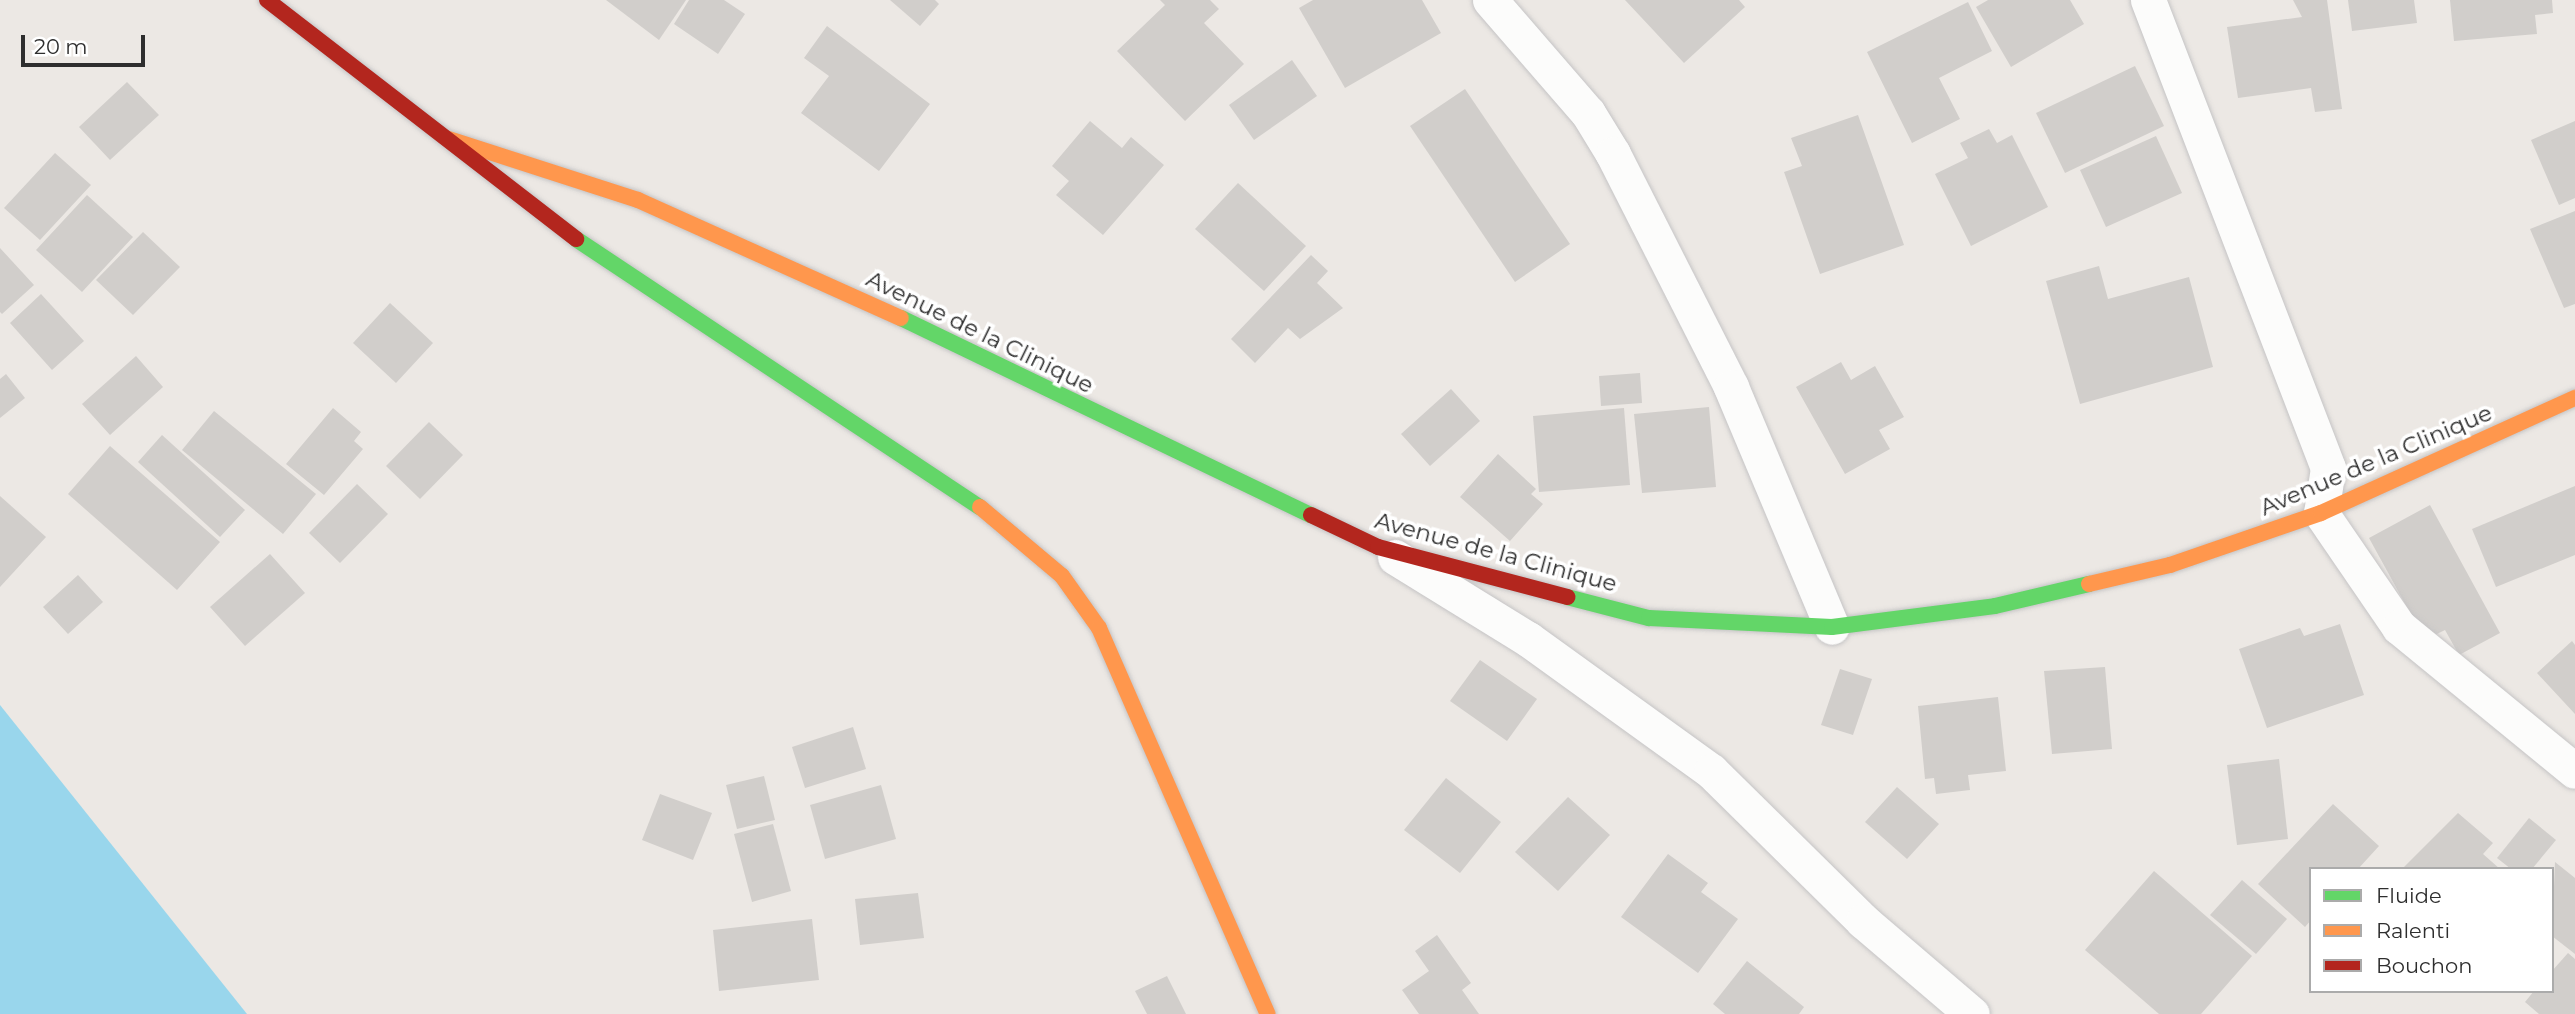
<!DOCTYPE html>
<html>
<head>
<meta charset="utf-8">
<style>
  body { margin:0 }
  #map { position:relative; width:2575px; height:1014px; overflow:hidden; background:#ece8e4; font-family:Montserrat,sans-serif }
  div>[style] { position:absolute }
  [style*='--x'] { left:calc(var(--x)*1px); top:calc(var(--y)*1px); width:calc(var(--w)*1px); rotate:calc(var(--a)*1deg) }
  .water>* { inset:0; background:#99d6ec }
  .building>* { inset:0; background:#d1cecb }
  .roads { filter:drop-shadow(0 0 2px #c5c4c5) drop-shadow(0 0 2px #c5c4c5) }
  .street>* { height:35px; margin:-17.5px; padding:0 17.5px; transform-origin:17.5px; border-radius:17.5px; background:#fcfcfb }
  .fast>* { height:16px; margin:-8px; padding:0 8px; transform-origin:8px; border-radius:8px; background:#63d668 }
  .slow>* { height:16px; margin:-8px; padding:0 8px; transform-origin:8px; border-radius:8px; background:#ff974d }
  .jam>* { height:16px; margin:-8px; padding:0 8px; transform-origin:8px; border-radius:8px; background:#b3261e }
  span { translate:-50% -50%; white-space:nowrap; text-align:center; line-height:1.15; -webkit-text-stroke:7px #fff; paint-order:stroke }
  .street-label { font-size:23px; color:#2e2e2e }
  .legend { position:absolute; left:2309px; top:867px; width:245px; height:126px; box-sizing:border-box; background:#fff; border:2px solid #ababab; margin:0; padding:9px 12px; list-style:none; font-size:21px; color:#2e2e2e }
  .legend li { display:flex; align-items:center; gap:14px; height:35px }
  .legend b { width:35px; border:2px solid #ababab }
  .scale { position:absolute; left:21px; top:35px; width:124px; height:32px; box-sizing:border-box; border:4px solid #2e2e2e; border-top:0; padding-left:9px; font-size:21px; line-height:24px; white-space:nowrap; color:#2e2e2e; -webkit-text-stroke:5px #fff; paint-order:stroke }
</style>
</head>
<body>
<div id="map">
  <div class="water">
    <i style="clip-path:polygon(0 705px,247px 1014px,0 1014px)"></i>
  </div>
  <div class="building">
    <i style="clip-path:polygon(606px 0,686px 0,659px 40px)"></i>
    <i style="clip-path:polygon(689px 0,724px 0,745px 14px,718px 54px,674px 24px)"></i>
    <i style="clip-path:polygon(890px 0,935px 0,939px 4px,920px 26px)"></i>
    <i style="clip-path:polygon(1160px 0,1210px 0,1219px 9px,1204px 23px,1244px 64px,1185px 121px,1117px 51px,1165px 5px)"></i>
    <i style="clip-path:polygon(1313px 0,1422px 0,1441px 33px,1345px 88px,1299px 8px)"></i>
    <i style="clip-path:polygon(1625px 0,1739px 0,1745px 7px,1684px 63px)"></i>
    <i style="clip-path:polygon(1988px 0,2070px 0,2084px 24px,2011px 67px,1976px 7px)"></i>
    <i style="clip-path:polygon(2293px 0,2327px 0,2342px 109px,2315px 112px,2311px 88px,2238px 98px,2227px 27px,2302px 17px)"></i>
    <i style="clip-path:polygon(2348px 0,2414px 0,2417px 23px,2352px 31px)"></i>
    <i style="clip-path:polygon(2450px 0,2552px 0,2553px 13px,2535px 15px,2537px 34px,2454px 41px)"></i>
    <i style="clip-path:polygon(1968px 2px,1992px 51px,1939px 78px,1960px 119px,1912px 143px,1867px 52px)"></i>
    <i style="clip-path:polygon(827px 26px,930px 104px,879px 171px,801px 113px,829px 76px,804px 58px)"></i>
    <i style="clip-path:polygon(1292px 60px,1317px 96px,1254px 140px,1229px 105px)"></i>
    <i style="clip-path:polygon(2135px 66px,2164px 126px,2065px 173px,2036px 113px)"></i>
    <i style="clip-path:polygon(127px 82px,159px 115px,110px 160px,79px 127px)"></i>
    <i style="clip-path:polygon(1465px 89px,1570px 244px,1515px 282px,1410px 126px)"></i>
    <i style="clip-path:polygon(1858px 115px,1904px 245px,1820px 274px,1784px 172px,1802px 166px,1791px 138px)"></i>
    <i style="clip-path:polygon(1090px 121px,1122px 148px,1131px 137px,1164px 165px,1103px 235px,1056px 195px,1069px 181px,1052px 166px)"></i>
    <i style="clip-path:polygon(2575px 121px,2575px 198px,2559px 205px,2531px 140px)"></i>
    <i style="clip-path:polygon(1989px 129px,1997px 143px,2012px 135px,2048px 207px,1971px 246px,1935px 174px,1968px 158px,1960px 143px)"></i>
    <i style="clip-path:polygon(2156px 136px,2182px 193px,2106px 227px,2080px 170px)"></i>
    <i style="clip-path:polygon(55px 153px,91px 185px,40px 240px,4px 208px)"></i>
    <i style="clip-path:polygon(1238px 183px,1306px 246px,1264px 291px,1195px 229px)"></i>
    <i style="clip-path:polygon(87px 195px,133px 237px,82px 292px,36px 250px)"></i>
    <i style="clip-path:polygon(2575px 211px,2575px 304px,2564px 308px,2530px 229px)"></i>
    <i style="clip-path:polygon(143px 232px,180px 267px,133px 315px,96px 280px)"></i>
    <i style="clip-path:polygon(0 248px,34px 285px,2px 314px,0 312px)"></i>
    <i style="clip-path:polygon(1311px 255px,1328px 271px,1317px 283px,1343px 308px,1300px 339px,1288px 328px,1255px 363px,1231px 339px)"></i>
    <i style="clip-path:polygon(2099px 266px,2108px 299px,2189px 277px,2213px 367px,2080px 404px,2046px 281px)"></i>
    <i style="clip-path:polygon(41px 294px,84px 341px,52px 370px,10px 323px)"></i>
    <i style="clip-path:polygon(390px 303px,433px 343px,396px 383px,353px 343px)"></i>
    <i style="clip-path:polygon(136px 356px,163px 387px,110px 435px,82px 404px)"></i>
    <i style="clip-path:polygon(1841px 362px,1851px 380px,1875px 366px,1904px 417px,1879px 430px,1890px 449px,1845px 474px,1796px 387px)"></i>
    <i style="clip-path:polygon(1640px 373px,1642px 403px,1601px 406px,1599px 376px)"></i>
    <i style="clip-path:polygon(6px 374px,25px 398px,0 418px,0 379px)"></i>
    <i style="clip-path:polygon(1451px 389px,1480px 421px,1430px 466px,1401px 434px)"></i>
    <i style="clip-path:polygon(1709px 407px,1716px 487px,1642px 493px,1634px 414px)"></i>
    <i style="clip-path:polygon(333px 408px,361px 432px,354px 441px,363px 449px,324px 495px,286px 464px)"></i>
    <i style="clip-path:polygon(1624px 408px,1630px 485px,1539px 492px,1533px 416px)"></i>
    <i style="clip-path:polygon(214px 411px,316px 494px,283px 534px,182px 450px)"></i>
    <i style="clip-path:polygon(429px 422px,463px 455px,420px 499px,386px 466px)"></i>
    <i style="clip-path:polygon(162px 435px,245px 510px,220px 537px,138px 462px)"></i>
    <i style="clip-path:polygon(110px 446px,220px 542px,177px 590px,68px 494px)"></i>
    <i style="clip-path:polygon(1498px 454px,1536px 489px,1531px 494px,1543px 504px,1510px 541px,1460px 497px)"></i>
    <i style="clip-path:polygon(357px 484px,388px 514px,340px 563px,309px 533px)"></i>
    <i style="clip-path:polygon(2575px 486px,2575px 555px,2496px 587px,2472px 529px)"></i>
    <i style="clip-path:polygon(0 496px,46px 537px,0 587px)"></i>
    <i style="clip-path:polygon(2430px 505px,2500px 633px,2459px 655px,2445px 630px,2425px 640px,2369px 538px)"></i>
    <i style="clip-path:polygon(270px 554px,305px 593px,245px 646px,210px 607px)"></i>
    <i style="clip-path:polygon(78px 575px,103px 602px,68px 634px,43px 607px)"></i>
    <i style="clip-path:polygon(2340px 624px,2364px 695px,2267px 728px,2239px 649px,2300px 628px,2304px 636px)"></i>
    <i style="clip-path:polygon(2572px 641px,2575px 645px,2575px 714px,2537px 673px)"></i>
    <i style="clip-path:polygon(1480px 660px,1537px 699px,1507px 741px,1450px 701px)"></i>
    <i style="clip-path:polygon(2105px 667px,2112px 749px,2052px 754px,2044px 671px)"></i>
    <i style="clip-path:polygon(1840px 669px,1872px 679px,1853px 735px,1821px 725px)"></i>
    <i style="clip-path:polygon(1998px 697px,2006px 771px,1968px 775px,1970px 790px,1936px 794px,1934px 778px,1925px 779px,1918px 706px)"></i>
    <i style="clip-path:polygon(853px 727px,866px 769px,805px 788px,792px 747px)"></i>
    <i style="clip-path:polygon(2279px 759px,2288px 839px,2237px 845px,2227px 765px)"></i>
    <i style="clip-path:polygon(764px 776px,775px 820px,737px 829px,726px 785px)"></i>
    <i style="clip-path:polygon(1446px 778px,1501px 822px,1460px 873px,1404px 830px)"></i>
    <i style="clip-path:polygon(881px 785px,896px 839px,825px 859px,810px 805px)"></i>
    <i style="clip-path:polygon(1897px 787px,1939px 824px,1907px 859px,1865px 822px)"></i>
    <i style="clip-path:polygon(660px 794px,712px 813px,693px 860px,642px 840px)"></i>
    <i style="clip-path:polygon(1568px 797px,1610px 835px,1558px 891px,1515px 852px)"></i>
    <i style="clip-path:polygon(2333px 804px,2379px 846px,2358px 869px,2311px 869px,2311px 920px,2305px 927px,2258px 884px)"></i>
    <i style="clip-path:polygon(2458px 813px,2493px 843px,2483px 854px,2500px 869px,2402px 869px)"></i>
    <i style="clip-path:polygon(2529px 818px,2556px 840px,2532px 869px,2511px 869px,2497px 858px)"></i>
    <i style="clip-path:polygon(773px 824px,791px 891px,752px 902px,734px 834px)"></i>
    <i style="clip-path:polygon(1668px 854px,1708px 883px,1701px 892px,1738px 919px,1698px 973px,1621px 917px)"></i>
    <i style="clip-path:polygon(2555px 862px,2575px 878px,2575px 954px,2552px 936px)"></i>
    <i style="clip-path:polygon(2154px 871px,2252px 956px,2201px 1014px,2159px 1014px,2085px 950px)"></i>
    <i style="clip-path:polygon(2242px 880px,2287px 919px,2256px 954px,2210px 915px)"></i>
    <i style="clip-path:polygon(918px 893px,924px 938px,860px 945px,855px 899px)"></i>
    <i style="clip-path:polygon(812px 919px,819px 980px,719px 991px,713px 930px)"></i>
    <i style="clip-path:polygon(1437px 935px,1471px 983px,1462px 990px,1479px 1014px,1419px 1014px,1402px 990px,1429px 971px,1415px 951px)"></i>
    <i style="clip-path:polygon(2568px 953px,2575px 959px,2575px 1014px,2539px 1014px,2525px 1002px,2534px 991px,2552px 991px,2552px 971px)"></i>
    <i style="clip-path:polygon(1747px 961px,1804px 1007px,1799px 1014px,1725px 1014px,1713px 1004px)"></i>
    <i style="clip-path:polygon(1167px 976px,1186px 1014px,1147px 1014px,1135px 991px)"></i>
  </div>
  <div class="roads">
    <div class="street">
      <i style="--x:1490;--y:0;--w:150;--a:49.1"></i>
      <i style="--x:1588;--y:113;--w:48;--a:58.6"></i>
      <i style="--x:1613;--y:154;--w:261;--a:63.1"></i>
      <i style="--x:1731;--y:387;--w:260;--a:67.2"></i>
      <i style="--x:2148;--y:0;--w:501;--a:68.96"></i>
      <i style="--x:2328;--y:468;--w:46;--a:98.8"></i>
      <i style="--x:2321;--y:513;--w:138;--a:55.6"></i>
      <i style="--x:2399;--y:627;--w:227;--a:39.3"></i>
      <i style="--x:1395;--y:557;--w:156;--a:31.7"></i>
      <i style="--x:1528;--y:639;--w:226;--a:35.8"></i>
      <i style="--x:1711;--y:771;--w:214;--a:44.6"></i>
      <i style="--x:1863;--y:921;--w:143;--a:40.5"></i>
    </div>
    <div class="fast">
      <i style="--x:576;--y:239;--w:485;--a:33.6"></i>
      <i style="--x:901;--y:318;--w:455;--a:25.7"></i>
      <i style="--x:1567;--y:597;--w:85;--a:14.4"></i>
      <i style="--x:1649;--y:618;--w:183;--a:2.8"></i>
      <i style="--x:1832;--y:627;--w:164;--a:-7.3"></i>
      <i style="--x:1995;--y:606;--w:97;--a:-13.2"></i>
    </div>
    <div class="slow">
      <i style="--x:449;--y:139;--w:199;--a:17.9"></i>
      <i style="--x:638;--y:200;--w:288;--a:24.2"></i>
      <i style="--x:980;--y:507;--w:107;--a:40.1"></i>
      <i style="--x:1062;--y:576;--w:64;--a:54.6"></i>
      <i style="--x:1099;--y:628;--w:421;--a:66.4"></i>
      <i style="--x:2089;--y:584;--w:83;--a:-13.2"></i>
      <i style="--x:2170;--y:565;--w:160;--a:-19"></i>
      <i style="--x:2321;--y:513;--w:279;--a:-24.4"></i>
    </div>
    <div class="jam">
      <i style="--x:267;--y:0;--w:391;--a:37.7"></i>
      <i style="--x:1311;--y:515;--w:74;--a:25.5"></i>
      <i style="--x:1378;--y:547;--w:196;--a:14.8"></i>
    </div>
  </div>
  <div class="street-label">
    <span style="left:980px;top:332px;rotate:26deg">Avenue de la Clinique</span>
    <span style="left:2376px;top:460px;rotate:-23deg">Avenue de la Clinique</span>
    <span style="left:1496px;top:552px;rotate:15deg">Avenue de la Clinique</span>
  </div>
  <ul class="legend">
  <li><b style="height:9px;background:#63d668"></b>Fluide</li>
  <li><b style="height:9px;background:#ff974d"></b>Ralenti</li>
  <li><b style="height:9px;background:#b3261e"></b>Bouchon</li>
  </ul>
  <div class="scale">20 m</div>
</div>
</body>
</html>
